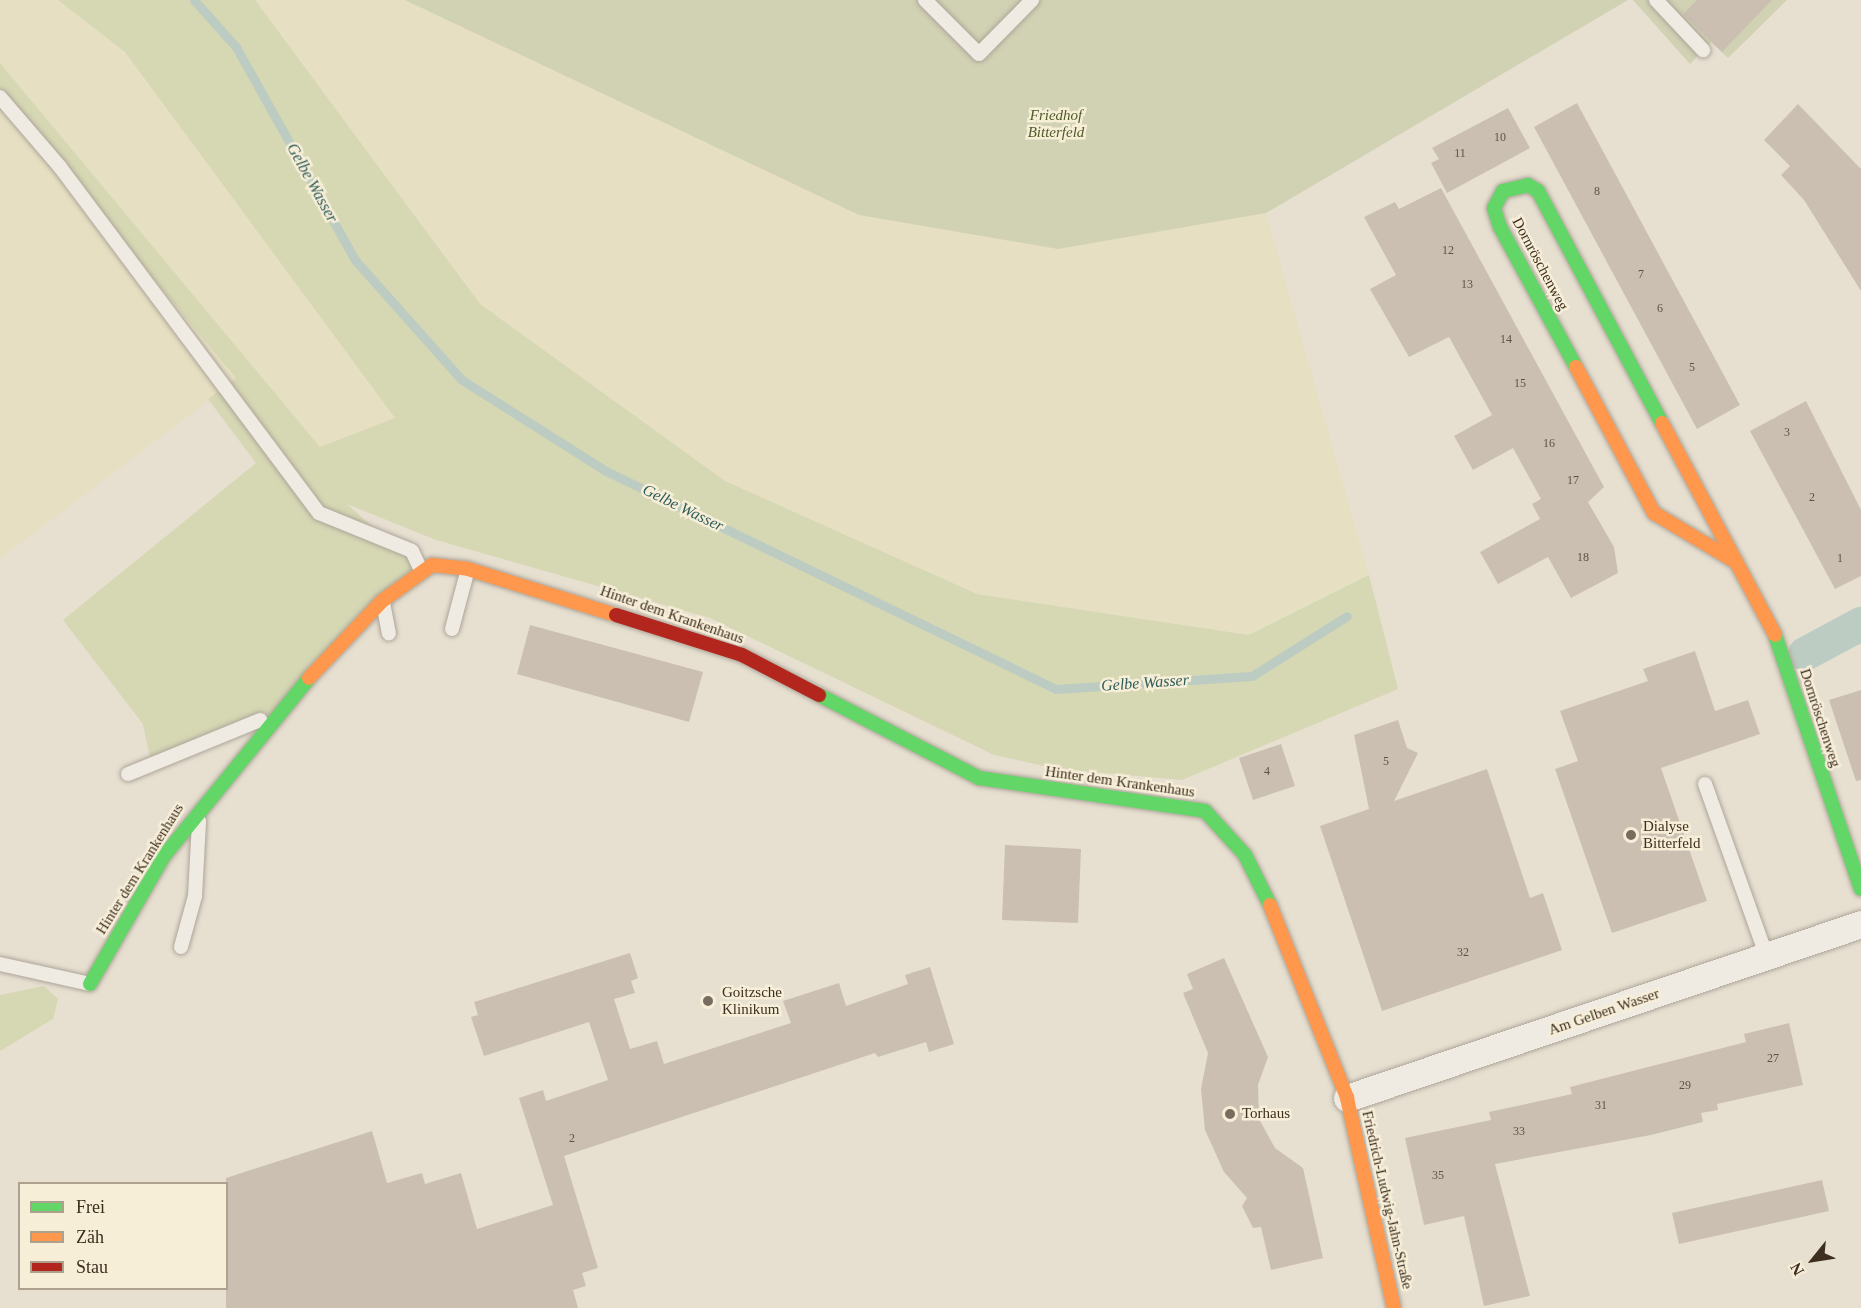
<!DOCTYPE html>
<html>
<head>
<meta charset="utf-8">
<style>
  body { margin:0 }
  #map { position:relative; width:1861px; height:1308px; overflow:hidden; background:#e7e0d1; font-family:"Times New Roman",serif }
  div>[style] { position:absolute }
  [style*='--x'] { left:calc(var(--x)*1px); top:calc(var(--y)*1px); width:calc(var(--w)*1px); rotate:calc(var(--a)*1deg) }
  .farmland>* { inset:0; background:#e6dfc2 }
  .green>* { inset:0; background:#d6d7b3 }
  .cemetery>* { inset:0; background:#d1d1b3 }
  .stream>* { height:9px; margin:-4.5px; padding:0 4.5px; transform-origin:4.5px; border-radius:4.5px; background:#bcccc2 }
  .canal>* { height:34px; margin:-17px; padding:0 17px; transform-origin:17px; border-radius:17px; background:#bcccc2 }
  .building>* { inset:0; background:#cbbfb2 }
  .roads { filter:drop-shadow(0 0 2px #ada599) drop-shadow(0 0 2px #ada599) }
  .lane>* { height:14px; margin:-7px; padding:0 7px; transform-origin:7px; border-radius:7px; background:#efebe3 }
  .street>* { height:27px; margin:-13.5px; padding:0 13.5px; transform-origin:13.5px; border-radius:13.5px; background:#efebe3 }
  .fast>* { height:14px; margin:-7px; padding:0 7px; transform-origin:7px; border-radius:7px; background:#63d668 }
  .slow>* { height:14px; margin:-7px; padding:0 7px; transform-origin:7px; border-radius:7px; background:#ff974d }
  .jam>* { height:14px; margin:-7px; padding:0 7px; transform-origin:7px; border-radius:7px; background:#b3261e }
  .dots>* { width:16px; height:16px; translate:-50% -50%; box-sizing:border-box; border:3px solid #f7eed8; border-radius:50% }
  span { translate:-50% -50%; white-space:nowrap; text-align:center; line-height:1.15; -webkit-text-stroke:5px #f7eed8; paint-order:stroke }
  .number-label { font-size:12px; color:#605244 }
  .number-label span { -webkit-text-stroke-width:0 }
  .park-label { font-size:15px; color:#4d5a26; font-style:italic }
  .street-label { font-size:15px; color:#3d2e20 }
  .poi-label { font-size:15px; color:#3d2e20 }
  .left { translate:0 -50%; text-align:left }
  .water-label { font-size:16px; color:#2f5d5a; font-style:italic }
  .legend { position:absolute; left:18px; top:1182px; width:210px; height:108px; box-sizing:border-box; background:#f7eed8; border:2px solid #ada18e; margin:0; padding:8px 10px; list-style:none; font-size:18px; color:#3d2e20 }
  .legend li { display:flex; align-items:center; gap:12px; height:30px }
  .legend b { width:30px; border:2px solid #ada18e }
  .north { position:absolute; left:1783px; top:1230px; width:60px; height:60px; -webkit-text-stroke:4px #f7eed8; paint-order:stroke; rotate:240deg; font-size:16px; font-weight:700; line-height:24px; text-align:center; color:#3d2e20 }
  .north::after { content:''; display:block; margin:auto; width:21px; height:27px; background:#3d2e20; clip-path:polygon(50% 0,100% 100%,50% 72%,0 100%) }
</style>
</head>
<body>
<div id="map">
  <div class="farmland">
    <i style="clip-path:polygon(0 0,58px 0,125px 52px,396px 418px,320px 447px,0 63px)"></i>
    <i style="clip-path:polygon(255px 0,405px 0,859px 215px,1058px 249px,1266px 213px,1369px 575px,1249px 635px,977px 594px,725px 481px,480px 304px)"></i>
    <i style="clip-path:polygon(0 94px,237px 379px,0 559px)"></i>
  </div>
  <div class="green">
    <i style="clip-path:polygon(58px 0,255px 0,480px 304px,725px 481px,977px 594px,1249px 635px,1369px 575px,1398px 689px,1182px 780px,1058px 769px,994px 755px,710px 618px,436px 540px,347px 504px,421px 570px,276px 713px,152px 767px,143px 724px,63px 620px,256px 463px,208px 399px,236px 378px,0 94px,0 63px,320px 447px,395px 418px,125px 52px)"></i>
    <i style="clip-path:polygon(44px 986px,58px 999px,53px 1019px,0 1051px,0 995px)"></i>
  </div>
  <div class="cemetery">
    <i style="clip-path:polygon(405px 0,1628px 0,1266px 213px,1058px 249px,859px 215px)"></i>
    <i style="clip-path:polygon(1633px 0,1787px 0,1728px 58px,1711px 42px,1690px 64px)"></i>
  </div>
  <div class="stream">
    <i style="--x:194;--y:0;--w:63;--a:48.2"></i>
    <i style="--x:236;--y:47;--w:244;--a:60.8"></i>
    <i style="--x:355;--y:260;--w:161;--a:48.3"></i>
    <i style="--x:462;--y:380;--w:170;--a:32.3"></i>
    <i style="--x:606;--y:471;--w:500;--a:25.85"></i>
    <i style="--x:1056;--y:689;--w:196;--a:-3.8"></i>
    <i style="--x:1252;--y:676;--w:112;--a:-32.3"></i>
  </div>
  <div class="canal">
    <i style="--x:1805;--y:654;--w:64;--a:-28.2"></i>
  </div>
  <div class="building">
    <i style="clip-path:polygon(1697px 0,1772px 0,1722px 52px,1683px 14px)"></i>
    <i style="clip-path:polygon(1577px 103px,1740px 405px,1697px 429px,1534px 127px)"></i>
    <i style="clip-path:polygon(1798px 104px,1861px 169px,1861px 291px,1804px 200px,1781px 175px,1790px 166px,1764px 140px)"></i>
    <i style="clip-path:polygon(1508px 108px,1530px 148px,1447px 193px,1431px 163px,1439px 159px,1432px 148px)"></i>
    <i style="clip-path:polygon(1441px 188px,1604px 487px,1588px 502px,1614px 547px,1618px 573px,1571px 598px,1548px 557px,1498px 584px,1480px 552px,1540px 519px,1532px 504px,1541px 499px,1513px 448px,1473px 470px,1454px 436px,1492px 415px,1449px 337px,1409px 357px,1370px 289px,1396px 275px,1364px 217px,1395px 202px,1399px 209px)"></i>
    <i style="clip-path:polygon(1806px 401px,1861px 510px,1861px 576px,1835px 589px,1750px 431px)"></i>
    <i style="clip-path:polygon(530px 625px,703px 672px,689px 722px,517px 674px)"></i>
    <i style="clip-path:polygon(1695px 651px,1715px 711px,1748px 700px,1760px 734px,1661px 768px,1707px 901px,1612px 933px,1555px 769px,1578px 761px,1560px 711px,1648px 681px,1643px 669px)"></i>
    <i style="clip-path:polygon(1861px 690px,1861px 780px,1856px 781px,1829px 700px)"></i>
    <i style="clip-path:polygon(1398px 720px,1407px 748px,1418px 753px,1394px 801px,1487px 769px,1530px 898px,1543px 893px,1562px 950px,1382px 1011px,1320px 826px,1369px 809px,1354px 735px)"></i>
    <i style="clip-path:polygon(1281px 744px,1295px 786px,1253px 800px,1239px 758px)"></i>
    <i style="clip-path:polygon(1005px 845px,1081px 849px,1078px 923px,1002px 920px)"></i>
    <i style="clip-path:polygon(630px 953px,638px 978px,631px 981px,635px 993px,614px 999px,630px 1049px,657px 1041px,664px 1064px,791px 1023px,783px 1001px,839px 983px,846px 1006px,908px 984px,905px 975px,930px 967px,954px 1044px,929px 1052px,926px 1042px,878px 1057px,875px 1053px,564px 1156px,598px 1268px,582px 1273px,586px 1286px,573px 1290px,578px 1308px,226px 1308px,226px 1178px,372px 1131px,387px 1183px,422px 1173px,425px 1184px,461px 1173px,477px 1229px,553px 1205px,519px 1098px,543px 1090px,546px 1101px,608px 1080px,589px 1022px,484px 1056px,471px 1017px,478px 1015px,474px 1002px)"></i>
    <i style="clip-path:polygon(1224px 958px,1268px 1057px,1258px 1085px,1259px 1119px,1275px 1148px,1303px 1168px,1323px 1258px,1271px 1270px,1261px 1227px,1253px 1228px,1242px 1206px,1247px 1198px,1224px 1172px,1205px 1130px,1201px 1089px,1208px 1053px,1183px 993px,1193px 989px,1187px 974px)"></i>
    <i style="clip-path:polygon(1789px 1023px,1803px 1085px,1717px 1104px,1718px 1110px,1701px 1113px,1703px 1122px,1651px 1135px,1495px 1164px,1530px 1296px,1484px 1306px,1464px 1216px,1424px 1225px,1405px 1138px,1491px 1120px,1489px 1112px,1572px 1094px,1570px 1087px,1746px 1042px,1744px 1034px)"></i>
    <i style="clip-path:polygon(1822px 1180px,1829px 1211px,1679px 1244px,1672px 1213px)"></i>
  </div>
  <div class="roads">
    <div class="lane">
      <i style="--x:925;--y:0;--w:76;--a:45"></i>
      <i style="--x:979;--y:54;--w:76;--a:-45.5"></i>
      <i style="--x:1656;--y:0;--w:69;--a:46.8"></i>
      <i style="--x:0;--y:97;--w:92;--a:49.4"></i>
      <i style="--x:60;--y:167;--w:432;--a:53.2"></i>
      <i style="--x:319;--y:513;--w:100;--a:22.2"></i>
      <i style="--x:412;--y:551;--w:21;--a:65"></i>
      <i style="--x:383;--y:603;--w:31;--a:79"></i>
      <i style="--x:452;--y:629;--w:62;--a:-75.1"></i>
      <i style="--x:128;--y:774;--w:143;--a:-22.2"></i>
      <i style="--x:1705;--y:784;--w:184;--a:70.3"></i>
      <i style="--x:181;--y:947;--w:53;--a:-74.6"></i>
      <i style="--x:195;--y:896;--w:75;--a:-86.9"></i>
      <i style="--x:0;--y:964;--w:92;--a:12.5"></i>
    </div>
    <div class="street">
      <i style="--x:1347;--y:1098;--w:543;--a:-18.7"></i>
    </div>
    <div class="fast">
      <i style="--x:1576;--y:367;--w:159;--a:-118.5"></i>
      <i style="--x:1500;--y:227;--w:20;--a:-108"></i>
      <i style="--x:1494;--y:208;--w:19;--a:-62"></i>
      <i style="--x:1503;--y:191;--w:26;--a:-13"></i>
      <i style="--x:1528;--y:185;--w:12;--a:31"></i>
      <i style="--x:1538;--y:191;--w:263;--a:61.9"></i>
      <i style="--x:1775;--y:635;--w:268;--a:71.3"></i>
      <i style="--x:819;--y:695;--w:180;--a:27.4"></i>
      <i style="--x:979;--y:778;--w:228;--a:8.3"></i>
      <i style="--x:1205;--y:811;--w:59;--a:47.7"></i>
      <i style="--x:1245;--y:855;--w:56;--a:63.4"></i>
      <i style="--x:90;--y:984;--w:148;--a:-60"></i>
      <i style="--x:164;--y:856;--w:230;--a:-50.8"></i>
    </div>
    <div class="slow">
      <i style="--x:1576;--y:367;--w:166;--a:61.9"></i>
      <i style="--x:1654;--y:513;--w:96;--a:30.9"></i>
      <i style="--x:1662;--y:423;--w:240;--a:61.9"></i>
      <i style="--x:309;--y:678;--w:106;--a:-46.5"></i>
      <i style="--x:382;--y:601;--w:62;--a:-35.8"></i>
      <i style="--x:432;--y:565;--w:36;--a:6"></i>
      <i style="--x:468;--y:569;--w:155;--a:17.3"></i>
      <i style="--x:1270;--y:905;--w:208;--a:68.2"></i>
      <i style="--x:1347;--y:1098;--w:215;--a:77.4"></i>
    </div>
    <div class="jam">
      <i style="--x:616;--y:615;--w:132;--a:17.6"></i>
      <i style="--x:742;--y:655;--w:87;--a:27.5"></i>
    </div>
  </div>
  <div class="dots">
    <i style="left:1631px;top:835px;background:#786c5e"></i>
    <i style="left:708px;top:1001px;background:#786c5e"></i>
    <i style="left:1230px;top:1114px;background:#786c5e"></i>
  </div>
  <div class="number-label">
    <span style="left:1500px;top:138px">10</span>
    <span style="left:1460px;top:154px">11</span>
    <span style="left:1597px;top:192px">8</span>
    <span style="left:1448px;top:251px">12</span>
    <span style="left:1641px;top:275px">7</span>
    <span style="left:1467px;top:285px">13</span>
    <span style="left:1660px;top:309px">6</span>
    <span style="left:1506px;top:340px">14</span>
    <span style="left:1692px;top:368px">5</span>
    <span style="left:1520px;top:384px">15</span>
    <span style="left:1787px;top:433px">3</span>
    <span style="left:1549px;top:444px">16</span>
    <span style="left:1573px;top:481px">17</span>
    <span style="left:1812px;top:498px">2</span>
    <span style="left:1583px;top:558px">18</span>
    <span style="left:1840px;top:559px">1</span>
    <span style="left:1386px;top:762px">5</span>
    <span style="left:1267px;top:772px">4</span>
    <span style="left:1463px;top:953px">32</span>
    <span style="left:1773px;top:1059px">27</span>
    <span style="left:1685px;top:1086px">29</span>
    <span style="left:1601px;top:1106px">31</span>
    <span style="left:1519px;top:1132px">33</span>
    <span style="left:572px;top:1139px">2</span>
    <span style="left:1438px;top:1176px">35</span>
  </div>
  <div class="park-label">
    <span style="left:1056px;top:124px">Friedhof<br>Bitterfeld</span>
  </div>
  <div class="street-label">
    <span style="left:1540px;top:264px;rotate:62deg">Dornröschenweg</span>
    <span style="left:672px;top:615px;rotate:19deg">Hinter dem Krankenhaus</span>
    <span style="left:1820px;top:718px;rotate:72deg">Dornröschenweg</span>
    <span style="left:1120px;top:782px;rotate:8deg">Hinter dem Krankenhaus</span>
    <span style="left:140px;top:869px;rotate:-58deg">Hinter dem Krankenhaus</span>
    <span style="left:1604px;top:1012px;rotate:-19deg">Am Gelben Wasser</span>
    <span style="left:1387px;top:1200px;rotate:77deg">Friedrich-Ludwig-Jahn-Straße</span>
  </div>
  <div class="poi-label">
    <span class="left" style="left:1643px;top:835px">Dialyse<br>Bitterfeld</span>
    <span class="left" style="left:722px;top:1001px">Goitzsche<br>Klinikum</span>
    <span class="left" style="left:1242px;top:1114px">Torhaus</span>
  </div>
  <div class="water-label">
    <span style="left:312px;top:183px;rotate:61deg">Gelbe Wasser</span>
    <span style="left:683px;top:508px;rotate:26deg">Gelbe Wasser</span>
    <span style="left:1145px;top:683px;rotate:-4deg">Gelbe Wasser</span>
  </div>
  <ul class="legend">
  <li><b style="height:8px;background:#63d668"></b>Frei</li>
  <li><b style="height:8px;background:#ff974d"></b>Zäh</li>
  <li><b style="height:8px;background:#b3261e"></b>Stau</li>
  </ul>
  <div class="north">N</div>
</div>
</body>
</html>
